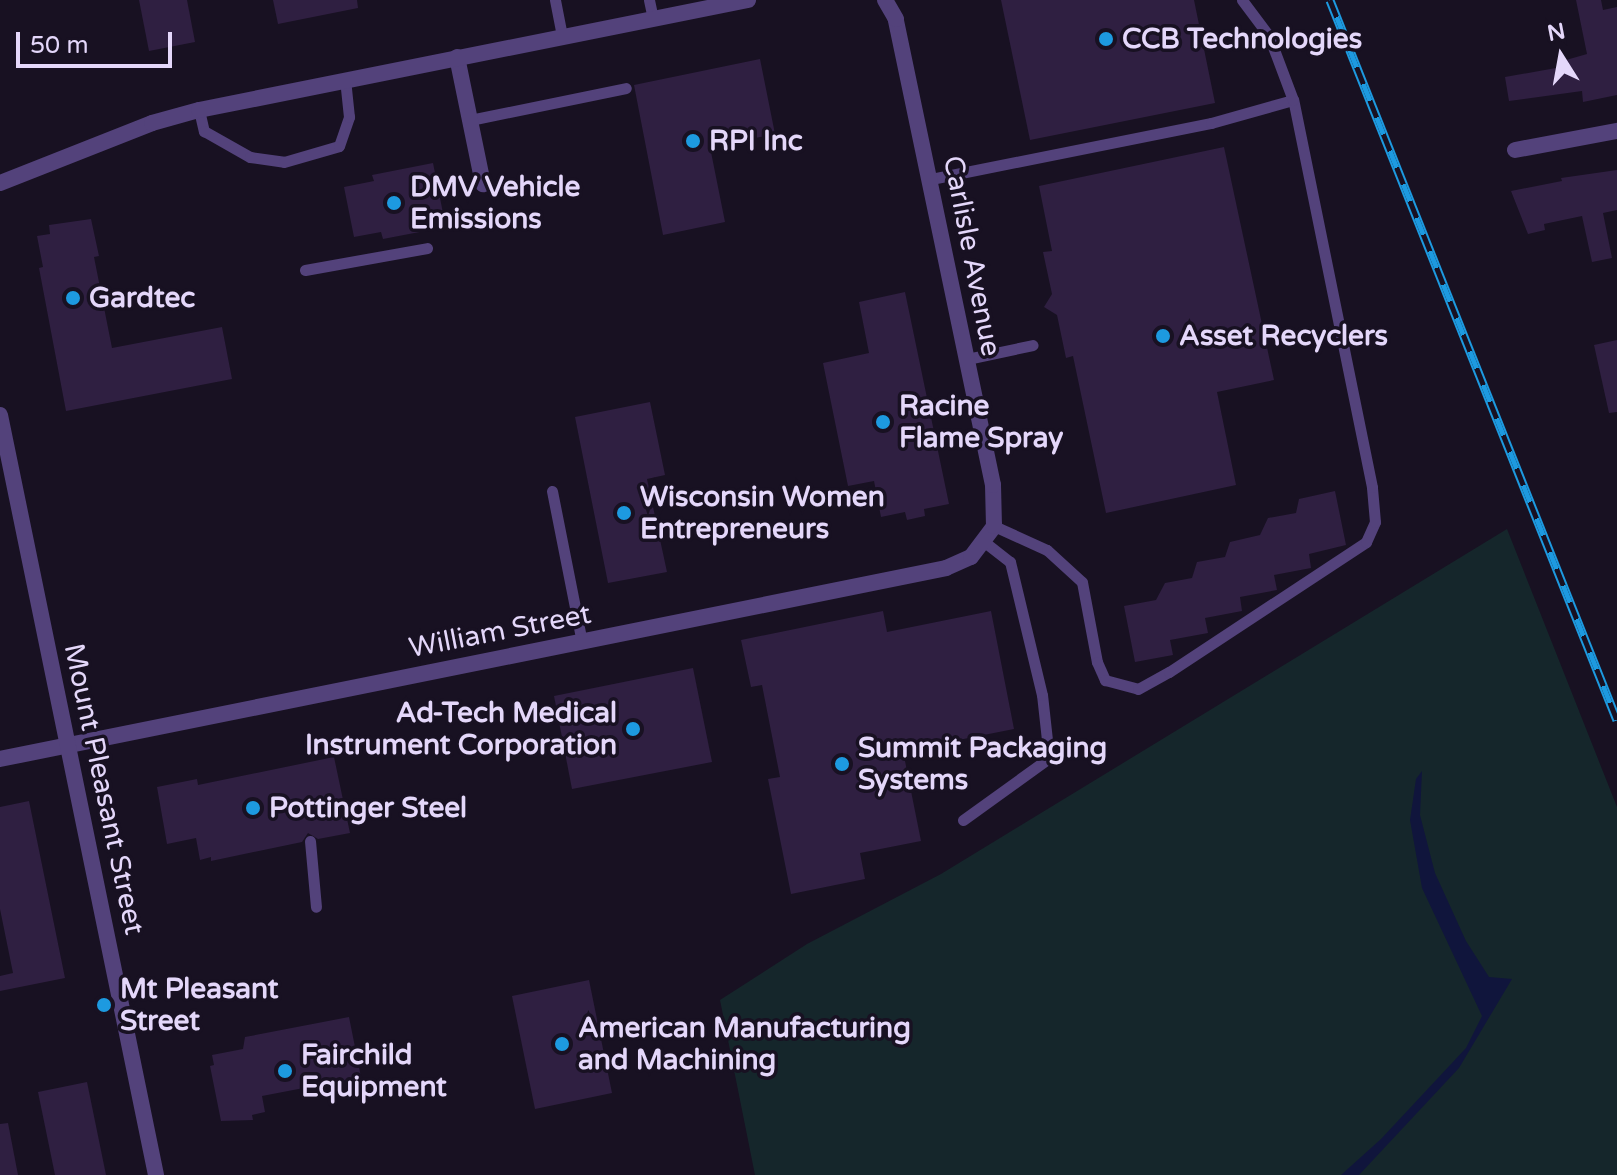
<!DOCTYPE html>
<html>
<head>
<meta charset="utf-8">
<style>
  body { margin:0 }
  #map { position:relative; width:1617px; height:1175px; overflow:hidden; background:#181122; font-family:"Varela Round",sans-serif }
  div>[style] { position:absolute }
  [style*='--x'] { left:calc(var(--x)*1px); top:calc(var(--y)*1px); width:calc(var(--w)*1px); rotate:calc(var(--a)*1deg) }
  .green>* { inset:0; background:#15262b }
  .water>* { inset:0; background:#10153c }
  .building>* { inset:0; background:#2f1f41 }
  .service>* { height:11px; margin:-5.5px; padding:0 5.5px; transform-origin:5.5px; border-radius:5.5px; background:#53427b }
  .minor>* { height:16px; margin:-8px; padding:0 8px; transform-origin:8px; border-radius:8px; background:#53427b }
  .tertiary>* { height:16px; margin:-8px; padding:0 8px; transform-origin:8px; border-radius:8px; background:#53427b }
  .rail>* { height:9px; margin-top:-4.5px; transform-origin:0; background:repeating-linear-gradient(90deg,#181122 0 18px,#1d9ae0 0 36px); box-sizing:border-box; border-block:2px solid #1d9ae0 }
  .dots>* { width:22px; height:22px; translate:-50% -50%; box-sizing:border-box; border:4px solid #181122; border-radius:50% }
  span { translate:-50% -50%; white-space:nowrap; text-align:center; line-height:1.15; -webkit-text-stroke:7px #181122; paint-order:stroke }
  .poi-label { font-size:28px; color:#e4d7fa; font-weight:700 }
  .left { translate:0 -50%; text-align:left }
  .right { translate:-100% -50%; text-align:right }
  .street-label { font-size:28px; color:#e4d7fa }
  .north { position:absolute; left:1521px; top:16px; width:80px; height:80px; -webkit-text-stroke:6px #181122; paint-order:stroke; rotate:349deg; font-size:22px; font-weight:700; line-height:32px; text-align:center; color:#e4d7fa }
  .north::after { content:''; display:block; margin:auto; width:28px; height:36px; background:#e4d7fa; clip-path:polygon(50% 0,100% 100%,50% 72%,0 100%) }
  .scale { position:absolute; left:16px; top:32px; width:156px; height:36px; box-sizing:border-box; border:4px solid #e4d7fa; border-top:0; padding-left:10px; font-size:24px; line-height:28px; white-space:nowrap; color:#e4d7fa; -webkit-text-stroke:6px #181122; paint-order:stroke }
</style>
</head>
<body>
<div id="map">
  <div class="green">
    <i style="clip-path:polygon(1507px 529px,1617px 807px,1617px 1175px,755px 1175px,720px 1000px,807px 944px,941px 874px)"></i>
  </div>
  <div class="water">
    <i style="clip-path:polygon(1422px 771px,1420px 815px,1435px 873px,1466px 941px,1489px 977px,1512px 979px,1459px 1068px,1359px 1175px,1341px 1175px,1381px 1139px,1466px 1048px,1482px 1016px,1422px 888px,1410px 820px,1416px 779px)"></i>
  </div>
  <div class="building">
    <i style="clip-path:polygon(139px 0,187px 0,195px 42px,149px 51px)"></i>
    <i style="clip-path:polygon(273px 0,357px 0,358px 8px,278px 24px)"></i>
    <i style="clip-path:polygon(1001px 0,1194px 0,1215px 103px,1030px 140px)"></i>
    <i style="clip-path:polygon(1576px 0,1601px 0,1603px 10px,1617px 7px,1617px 95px,1583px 102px,1582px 91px,1509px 101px,1505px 77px,1567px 66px,1566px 60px,1587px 54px)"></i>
    <i style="clip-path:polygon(760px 59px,775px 134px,710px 147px,725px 222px,663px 235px,634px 85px)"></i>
    <i style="clip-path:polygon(1224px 147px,1274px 380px,1217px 392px,1236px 485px,1106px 513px,1073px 356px,1066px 358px,1057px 315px,1044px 307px,1052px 294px,1043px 252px,1052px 251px,1039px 186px)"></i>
    <i style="clip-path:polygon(433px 163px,444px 218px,428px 222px,430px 230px,383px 239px,381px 232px,354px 237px,344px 187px,374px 181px,372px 175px)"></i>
    <i style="clip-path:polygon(1617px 170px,1617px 210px,1603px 213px,1612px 258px,1592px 262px,1582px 216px,1544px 224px,1545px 230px,1528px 234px,1511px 191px,1562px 181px,1561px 178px)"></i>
    <i style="clip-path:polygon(91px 219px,99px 256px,94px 257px,112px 348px,222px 327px,232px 379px,66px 411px,39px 268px,43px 267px,37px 236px,50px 234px,49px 225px)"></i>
    <i style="clip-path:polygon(905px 292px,949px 504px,924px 509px,925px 516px,907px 520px,905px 512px,881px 517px,874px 481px,848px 486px,823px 363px,869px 353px,859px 302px)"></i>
    <i style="clip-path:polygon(1617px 340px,1617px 412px,1609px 413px,1594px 345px)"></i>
    <i style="clip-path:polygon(650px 402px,665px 475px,647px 479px,667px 572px,608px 583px,575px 417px)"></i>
    <i style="clip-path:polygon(1335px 491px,1346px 545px,1309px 554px,1311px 568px,1274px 575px,1277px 590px,1240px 597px,1242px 611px,1205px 618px,1208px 633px,1170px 640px,1173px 655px,1135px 662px,1124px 606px,1156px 600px,1165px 583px,1192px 578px,1197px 562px,1225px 557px,1230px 542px,1260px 535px,1268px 518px,1296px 513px,1299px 499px)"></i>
    <i style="clip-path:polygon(883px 611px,887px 632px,991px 611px,1014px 729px,903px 751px,921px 841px,860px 853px,865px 879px,791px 894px,768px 779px,780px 777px,762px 685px,751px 687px,741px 640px)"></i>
    <i style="clip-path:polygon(693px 668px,712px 762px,572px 789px,554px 696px)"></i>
    <i style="clip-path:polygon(334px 757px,350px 833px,318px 839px,308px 833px,302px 842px,211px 861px,211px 857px,200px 860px,196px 838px,167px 844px,157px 787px,197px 779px,198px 785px)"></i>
    <i style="clip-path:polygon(29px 801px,65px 978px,0 991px,0 976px,13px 973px,0 909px,0 807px)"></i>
    <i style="clip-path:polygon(589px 980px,612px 1093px,535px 1109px,512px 996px)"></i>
    <i style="clip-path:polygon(349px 1017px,361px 1077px,262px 1096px,265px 1112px,252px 1115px,253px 1120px,221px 1121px,210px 1066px,214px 1065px,212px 1055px,243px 1049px,245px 1037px)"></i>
    <i style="clip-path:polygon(87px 1082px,106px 1175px,55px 1175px,38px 1092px)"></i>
    <i style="clip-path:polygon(8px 1123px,18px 1175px,0 1175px,0 1124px)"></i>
  </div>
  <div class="service">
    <i style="--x:555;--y:0;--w:37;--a:79"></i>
    <i style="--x:649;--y:0;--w:19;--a:78"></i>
    <i style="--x:199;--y:110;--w:22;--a:77"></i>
    <i style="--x:204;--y:131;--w:53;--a:29.5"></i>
    <i style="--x:250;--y:157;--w:34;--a:8"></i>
    <i style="--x:284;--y:162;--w:57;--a:-16.2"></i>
    <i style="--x:339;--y:146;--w:31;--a:-71"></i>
    <i style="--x:349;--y:117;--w:36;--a:-96"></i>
    <i style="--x:470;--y:120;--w:159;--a:-11.6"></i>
    <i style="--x:931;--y:179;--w:286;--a:-11.3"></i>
    <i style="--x:1211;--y:123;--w:85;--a:-15.7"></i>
    <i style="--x:305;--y:270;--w:124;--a:-10.2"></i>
    <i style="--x:967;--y:359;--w:67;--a:-12"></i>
    <i style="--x:552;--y:491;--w:154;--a:78.8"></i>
    <i style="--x:994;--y:526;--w:58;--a:24.4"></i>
    <i style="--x:1047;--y:550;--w:47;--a:42.4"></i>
    <i style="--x:1082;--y:582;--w:81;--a:79.4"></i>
    <i style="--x:1097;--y:662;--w:20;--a:66"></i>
    <i style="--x:1105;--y:680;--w:34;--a:15"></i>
    <i style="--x:1138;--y:689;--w:35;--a:-29"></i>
    <i style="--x:1169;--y:672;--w:236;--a:-33.4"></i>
    <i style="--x:1366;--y:542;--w:22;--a:-66"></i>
    <i style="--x:1375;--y:522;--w:35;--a:-95"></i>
    <i style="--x:1372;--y:487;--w:395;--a:-101.5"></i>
    <i style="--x:1293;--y:100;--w:68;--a:-110.6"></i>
    <i style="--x:1269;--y:36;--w:45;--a:-126.9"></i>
    <i style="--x:963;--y:820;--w:106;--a:-35.8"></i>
    <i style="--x:1049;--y:758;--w:63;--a:-96.3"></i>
    <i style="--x:1042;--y:695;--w:137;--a:-103.5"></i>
    <i style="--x:1010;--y:562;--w:33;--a:-142"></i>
    <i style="--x:310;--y:841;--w:66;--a:84.8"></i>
  </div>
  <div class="minor">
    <i style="--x:457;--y:57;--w:130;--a:78.4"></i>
    <i style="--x:1515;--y:150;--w:104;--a:-10.6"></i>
    <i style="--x:0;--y:183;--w:163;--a:-21.5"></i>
    <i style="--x:152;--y:123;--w:49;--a:-15.5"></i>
    <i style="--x:199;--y:110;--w:560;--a:-11.33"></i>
    <i style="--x:0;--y:759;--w:965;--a:-11.41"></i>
    <i style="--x:946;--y:568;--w:27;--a:-24"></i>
    <i style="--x:971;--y:557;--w:39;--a:-53"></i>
    <i style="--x:994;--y:526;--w:41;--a:-91.4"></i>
    <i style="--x:993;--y:485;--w:476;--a:-101.8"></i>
    <i style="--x:896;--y:19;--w:22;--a:-120"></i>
  </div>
  <div class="tertiary">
    <i style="--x:0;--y:415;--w:776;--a:78.4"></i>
  </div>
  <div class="rail">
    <i style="--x:1330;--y:0;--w:775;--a:68.27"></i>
  </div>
  <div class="dots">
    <i style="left:1106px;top:39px;background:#1d9ae0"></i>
    <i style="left:693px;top:141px;background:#1d9ae0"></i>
    <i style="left:394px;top:203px;background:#1d9ae0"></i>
    <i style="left:73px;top:298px;background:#1d9ae0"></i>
    <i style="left:1163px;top:336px;background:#1d9ae0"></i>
    <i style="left:883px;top:422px;background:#1d9ae0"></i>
    <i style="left:624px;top:513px;background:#1d9ae0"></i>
    <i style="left:633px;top:729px;background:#1d9ae0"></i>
    <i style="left:842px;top:764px;background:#1d9ae0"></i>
    <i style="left:253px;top:808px;background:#1d9ae0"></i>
    <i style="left:104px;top:1005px;background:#1d9ae0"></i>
    <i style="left:562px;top:1044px;background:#1d9ae0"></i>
    <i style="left:285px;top:1071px;background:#1d9ae0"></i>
  </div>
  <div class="poi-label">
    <span class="left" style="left:1122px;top:39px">CCB Technologies</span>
    <span class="left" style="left:709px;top:141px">RPI Inc</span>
    <span class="left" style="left:410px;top:203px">DMV Vehicle<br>Emissions</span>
    <span class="left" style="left:89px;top:298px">Gardtec</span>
    <span class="left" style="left:1179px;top:336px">Asset Recyclers</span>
    <span class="left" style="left:899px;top:422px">Racine<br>Flame Spray</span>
    <span class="left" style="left:640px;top:513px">Wisconsin Women<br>Entrepreneurs</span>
    <span class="right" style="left:617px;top:729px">Ad-Tech Medical<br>Instrument Corporation</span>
    <span class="left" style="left:858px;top:764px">Summit Packaging<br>Systems</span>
    <span class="left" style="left:269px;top:808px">Pottinger Steel</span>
    <span class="left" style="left:120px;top:1005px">Mt Pleasant<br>Street</span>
    <span class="left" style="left:578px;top:1044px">American Manufacturing<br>and Machining</span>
    <span class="left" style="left:301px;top:1071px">Fairchild<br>Equipment</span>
  </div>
  <div class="street-label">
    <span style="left:972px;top:256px;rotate:79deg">Carlisle Avenue</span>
    <span style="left:500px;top:631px;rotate:-11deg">William Street</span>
    <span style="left:104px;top:789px;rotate:78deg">Mount Pleasant Street</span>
  </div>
  <div class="north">N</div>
  <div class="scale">50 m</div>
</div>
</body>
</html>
